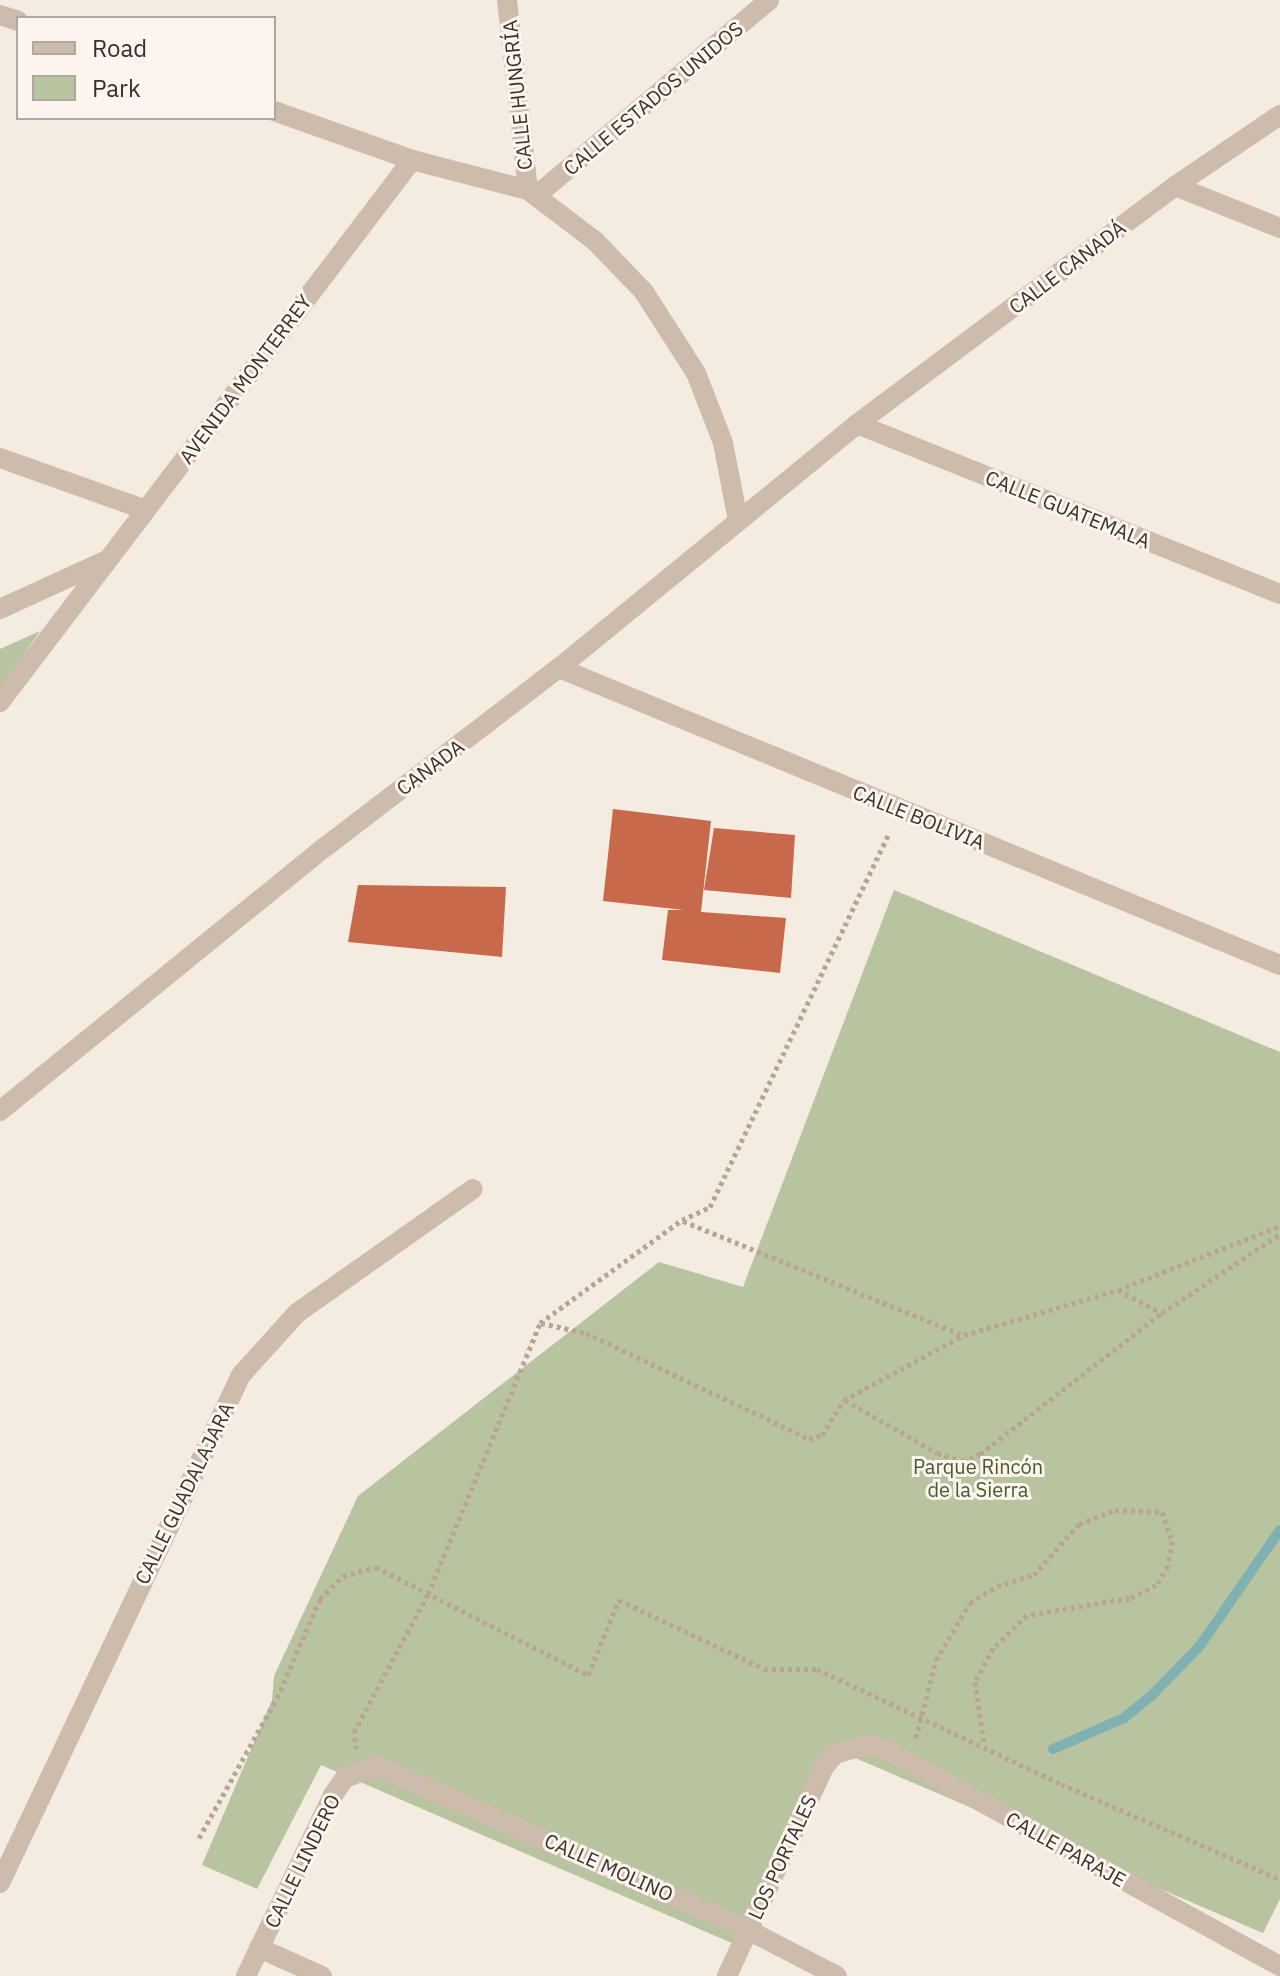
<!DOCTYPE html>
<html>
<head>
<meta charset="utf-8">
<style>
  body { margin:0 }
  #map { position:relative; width:1280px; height:1976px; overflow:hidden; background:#f4ebe1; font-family:"IBM Plex Sans",sans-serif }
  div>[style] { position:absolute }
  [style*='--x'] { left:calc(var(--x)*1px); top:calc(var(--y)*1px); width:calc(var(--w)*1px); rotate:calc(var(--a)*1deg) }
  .green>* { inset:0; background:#b8c4a0 }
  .stream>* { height:10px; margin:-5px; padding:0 5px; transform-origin:5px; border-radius:5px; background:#7fb0b2 }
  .building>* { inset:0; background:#c8694b }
  .path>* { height:5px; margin-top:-2.5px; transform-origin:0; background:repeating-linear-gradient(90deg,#b9a596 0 4px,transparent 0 8px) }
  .minor>* { height:20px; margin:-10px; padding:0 10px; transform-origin:10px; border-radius:10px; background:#cdbbac }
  span { translate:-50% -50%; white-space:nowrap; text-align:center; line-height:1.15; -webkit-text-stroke:6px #fbf5ee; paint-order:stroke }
  .street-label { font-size:20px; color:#3b302b }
  .park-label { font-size:20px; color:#4a5a2e }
  .legend { position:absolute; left:16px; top:16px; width:260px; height:104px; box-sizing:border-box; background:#fbf5ee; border:2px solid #aea6a0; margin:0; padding:10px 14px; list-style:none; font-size:24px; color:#3b302b }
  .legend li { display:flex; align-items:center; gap:16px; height:40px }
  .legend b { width:40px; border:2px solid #aea6a0 }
</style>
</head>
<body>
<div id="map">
  <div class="green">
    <i style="clip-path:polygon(40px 631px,0 688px,0 649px)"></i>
    <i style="clip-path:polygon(894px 890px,1280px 1052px,1280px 1899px,1263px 1933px,832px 1748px,741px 1947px,321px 1765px,257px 1889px,202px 1865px,272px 1700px,274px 1676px,358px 1496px,659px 1262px,743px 1287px)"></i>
  </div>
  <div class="stream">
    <i style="--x:1053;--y:1749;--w:77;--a:-23.6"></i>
    <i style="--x:1124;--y:1718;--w:35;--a:-39"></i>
    <i style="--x:1151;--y:1696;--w:69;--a:-45.6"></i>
    <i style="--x:1199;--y:1647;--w:142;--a:-55.3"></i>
  </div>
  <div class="building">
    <i style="clip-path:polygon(613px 809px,711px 821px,701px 912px,786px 918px,780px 973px,662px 960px,668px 910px,684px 910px,603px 901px)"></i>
    <i style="clip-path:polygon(714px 828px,795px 835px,791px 898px,704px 890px)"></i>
    <i style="clip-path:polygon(358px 885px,506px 887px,502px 957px,348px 942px)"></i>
  </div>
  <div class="path">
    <i style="--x:683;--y:1221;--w:302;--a:22.2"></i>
    <i style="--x:1118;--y:1290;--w:50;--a:27.6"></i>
    <i style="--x:541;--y:1323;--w:46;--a:12.5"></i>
    <i style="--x:586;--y:1333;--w:247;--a:25.4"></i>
    <i style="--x:809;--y:1439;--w:14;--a:-17"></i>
    <i style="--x:822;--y:1435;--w:41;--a:-57.8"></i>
    <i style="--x:844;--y:1400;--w:136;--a:-28.4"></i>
    <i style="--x:964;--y:1335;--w:160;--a:-16.3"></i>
    <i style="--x:1118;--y:1290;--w:174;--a:-21.6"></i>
    <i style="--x:845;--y:1400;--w:106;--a:29.9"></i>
    <i style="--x:937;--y:1453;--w:26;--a:18"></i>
    <i style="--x:962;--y:1461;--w:19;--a:-21"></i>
    <i style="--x:980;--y:1454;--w:230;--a:-37.8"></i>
    <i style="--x:1162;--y:1313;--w:142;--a:-33.8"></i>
    <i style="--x:916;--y:1738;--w:81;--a:-75.6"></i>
    <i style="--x:936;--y:1660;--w:66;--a:-59.2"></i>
    <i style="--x:970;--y:1603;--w:32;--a:-32"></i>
    <i style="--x:997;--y:1586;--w:39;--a:-17"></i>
    <i style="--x:1034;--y:1575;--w:68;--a:-48.6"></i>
    <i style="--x:1079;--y:1524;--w:39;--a:-21"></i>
    <i style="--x:1115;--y:1510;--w:47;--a:2.4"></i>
    <i style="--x:1162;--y:1512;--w:31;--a:71"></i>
    <i style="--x:1172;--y:1541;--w:25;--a:99"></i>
    <i style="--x:1168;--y:1566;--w:22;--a:122"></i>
    <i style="--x:1156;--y:1585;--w:29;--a:153"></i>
    <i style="--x:1130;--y:1598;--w:104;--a:170.6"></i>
    <i style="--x:1027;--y:1615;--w:47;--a:135.9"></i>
    <i style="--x:993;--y:1648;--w:38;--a:118"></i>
    <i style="--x:975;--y:1682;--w:64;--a:81.9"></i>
    <i style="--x:356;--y:1749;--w:17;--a:-97"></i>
    <i style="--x:354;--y:1732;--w:157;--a:-61.8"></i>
    <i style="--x:428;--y:1594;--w:293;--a:-67.5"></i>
    <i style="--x:540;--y:1323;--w:175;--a:-36"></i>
    <i style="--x:682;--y:1220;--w:31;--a:-25"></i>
    <i style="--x:710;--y:1207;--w:416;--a:-64.4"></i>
    <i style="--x:199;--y:1838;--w:160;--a:-60.9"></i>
    <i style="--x:277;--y:1698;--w:108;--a:-66.5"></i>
    <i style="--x:320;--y:1599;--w:33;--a:-45"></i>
    <i style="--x:343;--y:1576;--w:34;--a:-15"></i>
    <i style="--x:376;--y:1567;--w:238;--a:27"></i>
    <i style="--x:588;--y:1675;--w:81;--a:-67.5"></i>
    <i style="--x:619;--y:1600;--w:161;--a:25.4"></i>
    <i style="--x:764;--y:1669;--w:53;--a:0"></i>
    <i style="--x:817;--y:1669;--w:270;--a:25.2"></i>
    <i style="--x:1061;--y:1784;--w:239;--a:23.5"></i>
  </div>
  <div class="minor">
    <i style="--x:507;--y:0;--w:191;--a:83.7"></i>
    <i style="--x:0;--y:15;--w:19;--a:18"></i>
    <i style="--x:274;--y:111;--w:146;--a:19.5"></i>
    <i style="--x:412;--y:160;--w:120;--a:14.5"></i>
    <i style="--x:528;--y:190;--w:84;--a:37.3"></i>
    <i style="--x:595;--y:241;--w:71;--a:46.1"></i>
    <i style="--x:644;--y:292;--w:96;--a:57.3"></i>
    <i style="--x:696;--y:373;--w:75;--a:68.9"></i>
    <i style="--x:723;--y:443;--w:78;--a:79"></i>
    <i style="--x:1175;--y:186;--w:113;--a:21.8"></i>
    <i style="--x:537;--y:195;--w:303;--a:-40"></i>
    <i style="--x:857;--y:424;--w:456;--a:21.9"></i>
    <i style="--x:0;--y:458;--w:155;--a:19.6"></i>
    <i style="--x:0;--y:609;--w:115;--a:-24.6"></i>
    <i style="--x:559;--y:668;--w:780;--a:22.39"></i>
    <i style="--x:0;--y:702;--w:681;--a:-52.76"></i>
    <i style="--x:0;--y:1111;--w:417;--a:-39.1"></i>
    <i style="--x:324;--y:848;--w:296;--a:-37.5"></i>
    <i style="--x:559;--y:668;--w:385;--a:-39.3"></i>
    <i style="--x:857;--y:424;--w:397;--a:-36.8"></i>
    <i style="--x:1175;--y:186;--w:127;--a:-34.1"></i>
    <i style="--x:0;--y:1883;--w:562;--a:-64.62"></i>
    <i style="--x:241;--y:1375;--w:84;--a:-47.9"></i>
    <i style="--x:297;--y:1313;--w:215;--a:-35.2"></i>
    <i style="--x:259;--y:1948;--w:69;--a:24"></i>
    <i style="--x:246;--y:1976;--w:201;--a:-64.3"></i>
    <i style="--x:333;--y:1795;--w:21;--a:-55"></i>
    <i style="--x:345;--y:1778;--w:34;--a:-21"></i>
    <i style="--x:377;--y:1766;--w:406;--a:23.8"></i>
    <i style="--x:748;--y:1930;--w:100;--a:27.3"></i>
    <i style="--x:727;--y:1976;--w:230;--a:-65.1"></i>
    <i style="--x:824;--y:1767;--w:17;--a:-50"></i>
    <i style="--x:835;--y:1754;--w:33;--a:-16"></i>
    <i style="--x:867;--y:1745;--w:18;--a:13"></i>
    <i style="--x:885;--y:1749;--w:451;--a:28.8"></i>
  </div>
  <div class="street-label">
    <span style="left:517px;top:95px;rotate:-96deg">CALLE HUNGRÍA</span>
    <span style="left:653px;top:98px;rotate:-40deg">CALLE ESTADOS UNIDOS</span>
    <span style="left:1067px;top:267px;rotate:-37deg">CALLE CANADÁ</span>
    <span style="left:245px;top:379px;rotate:-53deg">AVENIDA MONTERREY</span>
    <span style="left:1068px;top:509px;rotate:22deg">CALLE GUATEMALA</span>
    <span style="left:430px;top:767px;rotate:-37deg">CANADA</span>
    <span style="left:919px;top:817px;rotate:22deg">CALLE BOLIVIA</span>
    <span style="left:184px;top:1493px;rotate:-64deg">CALLE GUADALAJARA</span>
    <span style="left:1066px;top:1849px;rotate:29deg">CALLE PARAJE</span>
    <span style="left:782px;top:1857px;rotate:-65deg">LOS PORTALES</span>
    <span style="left:302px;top:1861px;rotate:-64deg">CALLE LINDERO</span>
    <span style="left:609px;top:1867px;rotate:24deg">CALLE MOLINO</span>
  </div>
  <div class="park-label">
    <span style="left:978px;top:1478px">Parque Rincón<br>de la Sierra</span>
  </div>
  <ul class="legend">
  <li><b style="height:10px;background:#cdbbac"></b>Road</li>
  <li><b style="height:22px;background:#b8c4a0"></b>Park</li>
  </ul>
</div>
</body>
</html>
